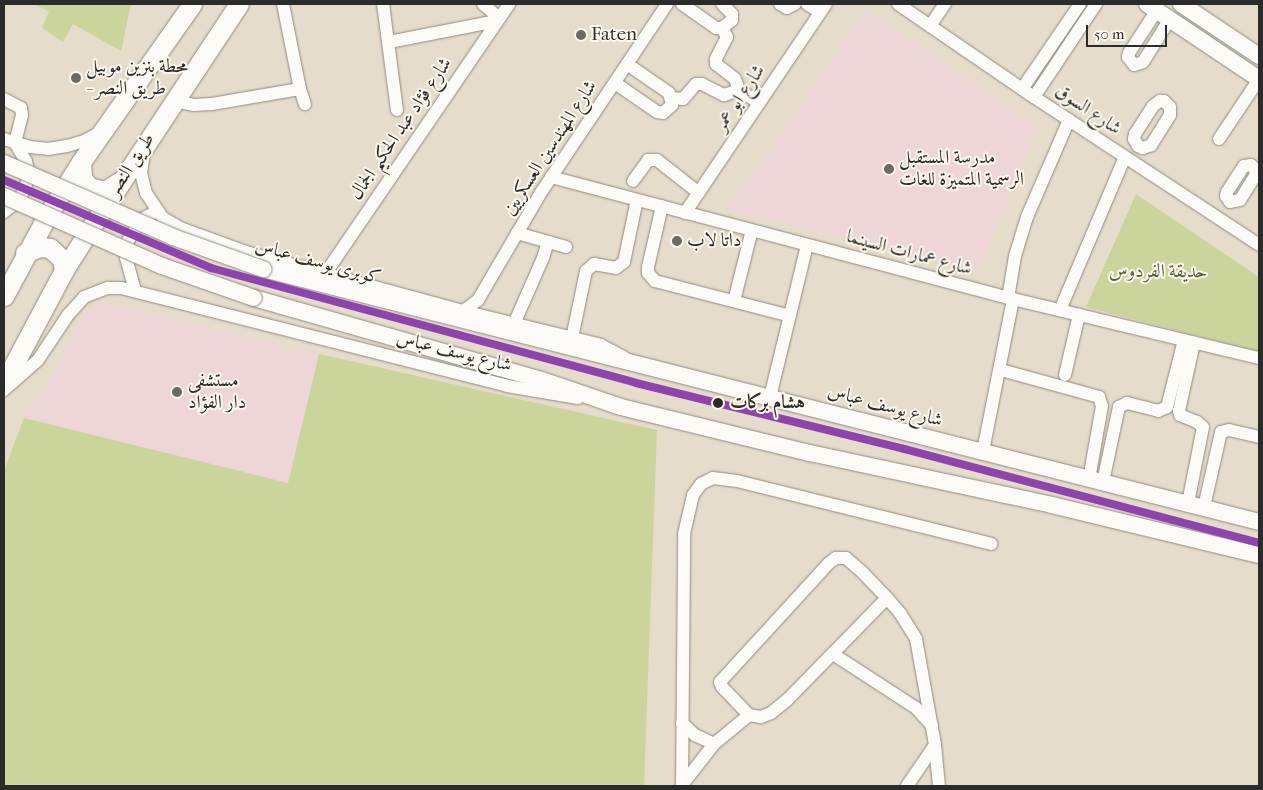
<!DOCTYPE html>
<html>
<head>
<meta charset="utf-8">
<style>
  body { margin:0 }
  #map { position:relative; width:1263px; height:790px; overflow:hidden; background:#e6dccc; font-family:"IM FELL French Canon",Amiri,serif }
  div>[style] { position:absolute }
  [style*='--x'] { left:calc(var(--x)*1px); top:calc(var(--y)*1px); width:calc(var(--w)*1px); rotate:calc(var(--a)*1deg) }
  .built>* { inset:0; background:#edd5d8 }
  .green>* { inset:0; background:#cbd49b }
  .roads { filter:drop-shadow(0 0 1px #8f8a81) drop-shadow(0 0 1px #8f8a81) }
  .minor>* { height:12px; margin:-6px; padding:0 6px; transform-origin:6px; border-radius:6px; background:#fbfaf7 }
  .major>* { height:16px; margin:-8px; padding:0 8px; transform-origin:8px; border-radius:8px; background:#fbfaf7 }
  .highway>* { height:19px; margin:-9.5px; padding:0 9.5px; transform-origin:9.5px; border-radius:9.5px; background:#fbfaf7 }
  .bridges { filter:drop-shadow(0 0 1px #8f8a81) drop-shadow(0 0 1px #8f8a81) }
  .major-bridge>* { height:16px; margin:-8px; padding:0 8px; transform-origin:8px; border-radius:8px; background:#fbfaf7 }
  .metro-1>* { height:8px; margin:-4px; padding:0 4px; transform-origin:4px; border-radius:4px; background:#8e44ad }
  .dots>* { width:14px; height:14px; translate:-50% -50%; box-sizing:border-box; border:2px solid #fbf7ec; border-radius:50% }
  span { translate:-50% -50%; white-space:nowrap; text-align:center; line-height:1.15; -webkit-text-stroke:4px #fbf7ec; paint-order:stroke }
  .poi-label { font-size:19px; color:#2b2b2b }
  .left { translate:0 -50%; text-align:left }
  .street-label { font-size:19px; color:#2b2b2b }
  .park-label { font-size:19px; color:#545c41 }
  .stop-label { font-size:19px; color:#2b2b2b; font-weight:700 }
  .frame { position:absolute; inset:0; border:5px solid #2b2b2b; pointer-events:none }
  .scale { position:absolute; left:1086px; top:25px; width:81px; height:22px; box-sizing:border-box; border:2px solid #2b2b2b; border-top:0; padding-left:6px; font-size:15px; line-height:18px; white-space:nowrap; color:#2b2b2b; -webkit-text-stroke:4px #fbf7ec; paint-order:stroke }
</style>
</head>
<body>
<div id="map">
  <div class="built">
    <i style="clip-path:polygon(866px 11px,1038px 127px,978px 271px,728px 210px)"></i>
    <i style="clip-path:polygon(103px 302px,283px 346px,283px 351px,292px 353px,294px 349px,319px 354px,288px 483px,24px 418px,47px 386px,85px 311px)"></i>
  </div>
  <div class="green">
    <i style="clip-path:polygon(33px 4px,131px 4px,121px 51px,73px 24px,63px 42px,42px 28px,49px 11px)"></i>
    <i style="clip-path:polygon(1136px 194px,1259px 277px,1259px 352px,1086px 307px)"></i>
    <i style="clip-path:polygon(319px 354px,657px 430px,644px 786px,4px 786px,4px 471px,24px 418px,288px 483px)"></i>
  </div>
  <div class="roads">
    <div class="minor">
      <i style="--x:283;--y:4;--w:87;--a:78.7"></i>
      <i style="--x:300;--y:89;--w:16;--a:72"></i>
      <i style="--x:383;--y:4;--w:107;--a:82.5"></i>
      <i style="--x:483;--y:4;--w:21;--a:41"></i>
      <i style="--x:682;--y:4;--w:42;--a:35.2"></i>
      <i style="--x:716;--y:28;--w:6;--a:0"></i>
      <i style="--x:722;--y:28;--w:13;--a:-39"></i>
      <i style="--x:732;--y:20;--w:6;--a:-90"></i>
      <i style="--x:732;--y:14;--w:14;--a:-135"></i>
      <i style="--x:780;--y:4;--w:8;--a:30"></i>
      <i style="--x:787;--y:8;--w:9;--a:-27"></i>
      <i style="--x:807;--y:4;--w:15;--a:32"></i>
      <i style="--x:898;--y:4;--w:165;--a:34.4"></i>
      <i style="--x:1034;--y:97;--w:269;--a:33.3"></i>
      <i style="--x:1157;--y:10;--w:51;--a:123.1"></i>
      <i style="--x:1129;--y:53;--w:4;--a:104"></i>
      <i style="--x:1128;--y:57;--w:10;--a:53"></i>
      <i style="--x:1134;--y:65;--w:9;--a:-18"></i>
      <i style="--x:1143;--y:62;--w:51;--a:-57.9"></i>
      <i style="--x:930;--y:26;--w:27;--a:-56"></i>
      <i style="--x:722;--y:28;--w:10;--a:61"></i>
      <i style="--x:727;--y:37;--w:25;--a:117"></i>
      <i style="--x:716;--y:59;--w:5;--a:90"></i>
      <i style="--x:716;--y:64;--w:24;--a:38"></i>
      <i style="--x:735;--y:79;--w:12;--a:70"></i>
      <i style="--x:739;--y:90;--w:24;--a:33"></i>
      <i style="--x:389;--y:42;--w:110;--a:-11"></i>
      <i style="--x:615;--y:83;--w:51;--a:34.6"></i>
      <i style="--x:657;--y:112;--w:6;--a:9"></i>
      <i style="--x:663;--y:113;--w:12;--a:-42"></i>
      <i style="--x:672;--y:105;--w:12;--a:-104"></i>
      <i style="--x:669;--y:93;--w:51;--a:-145.4"></i>
      <i style="--x:1022;--y:89;--w:103;--a:-55.7"></i>
      <i style="--x:1034;--y:97;--w:112;--a:-56.3"></i>
      <i style="--x:672;--y:98;--w:11;--a:5"></i>
      <i style="--x:683;--y:99;--w:20;--a:-49"></i>
      <i style="--x:696;--y:84;--w:6;--a:0"></i>
      <i style="--x:702;--y:84;--w:25;--a:27"></i>
      <i style="--x:724;--y:95;--w:16;--a:-18"></i>
      <i style="--x:4;--y:99;--w:19;--a:28"></i>
      <i style="--x:21;--y:108;--w:7;--a:82"></i>
      <i style="--x:22;--y:115;--w:29;--a:104"></i>
      <i style="--x:15;--y:143;--w:21;--a:59"></i>
      <i style="--x:26;--y:161;--w:16;--a:79"></i>
      <i style="--x:29;--y:177;--w:24;--a:112"></i>
      <i style="--x:20;--y:199;--w:21;--a:141"></i>
      <i style="--x:174;--y:101;--w:20;--a:11"></i>
      <i style="--x:194;--y:105;--w:18;--a:-3"></i>
      <i style="--x:212;--y:104;--w:89;--a:-9.7"></i>
      <i style="--x:1160;--y:101;--w:4;--a:0"></i>
      <i style="--x:1164;--y:101;--w:8;--a:45"></i>
      <i style="--x:1170;--y:107;--w:8;--a:90"></i>
      <i style="--x:1170;--y:115;--w:36;--a:122"></i>
      <i style="--x:1151;--y:145;--w:9;--a:159"></i>
      <i style="--x:1143;--y:148;--w:5;--a:-158"></i>
      <i style="--x:1138;--y:146;--w:8;--a:-120"></i>
      <i style="--x:1134;--y:139;--w:5;--a:-79"></i>
      <i style="--x:1135;--y:134;--w:33;--a:-57"></i>
      <i style="--x:1153;--y:106;--w:9;--a:-36"></i>
      <i style="--x:4;--y:139;--w:27;--a:17"></i>
      <i style="--x:30;--y:147;--w:18;--a:6"></i>
      <i style="--x:48;--y:149;--w:19;--a:-9"></i>
      <i style="--x:67;--y:146;--w:18;--a:-16"></i>
      <i style="--x:84;--y:141;--w:17;--a:-28"></i>
      <i style="--x:1219;--y:139;--w:72;--a:-56.3"></i>
      <i style="--x:144;--y:152;--w:21;--a:98"></i>
      <i style="--x:141;--y:173;--w:21;--a:76"></i>
      <i style="--x:146;--y:193;--w:30;--a:56"></i>
      <i style="--x:163;--y:218;--w:20;--a:30"></i>
      <i style="--x:180;--y:228;--w:70;--a:20"></i>
      <i style="--x:246;--y:252;--w:225;--a:15.2"></i>
      <i style="--x:463;--y:311;--w:142;--a:13.8"></i>
      <i style="--x:601;--y:345;--w:26;--a:28"></i>
      <i style="--x:1251;--y:165;--w:7;--a:45"></i>
      <i style="--x:1256;--y:170;--w:6;--a:99"></i>
      <i style="--x:1255;--y:176;--w:28;--a:122"></i>
      <i style="--x:1240;--y:200;--w:10;--a:169"></i>
      <i style="--x:1230;--y:202;--w:7;--a:-124"></i>
      <i style="--x:1226;--y:196;--w:4;--a:-76"></i>
      <i style="--x:1227;--y:192;--w:31;--a:-57"></i>
      <i style="--x:1244;--y:166;--w:7;--a:-8"></i>
      <i style="--x:551;--y:177;--w:478;--a:14.8"></i>
      <i style="--x:1013;--y:299;--w:253;--a:13.5"></i>
      <i style="--x:633;--y:181;--w:26;--a:-54"></i>
      <i style="--x:648;--y:160;--w:9;--a:0"></i>
      <i style="--x:657;--y:160;--w:53;--a:38.2"></i>
      <i style="--x:662;--y:206;--w:63;--a:102.9"></i>
      <i style="--x:648;--y:267;--w:6;--a:90"></i>
      <i style="--x:648;--y:273;--w:11;--a:49"></i>
      <i style="--x:655;--y:281;--w:139;--a:14.5"></i>
      <i style="--x:685;--y:213;--w:252;--a:-56"></i>
      <i style="--x:517;--y:233;--w:51;--a:15.9"></i>
      <i style="--x:325;--y:274;--w:327;--a:-55.7"></i>
      <i style="--x:135;--y:291;--w:34;--a:-105"></i>
      <i style="--x:126;--y:258;--w:17;--a:-83"></i>
      <i style="--x:128;--y:241;--w:26;--a:-58"></i>
      <i style="--x:142;--y:219;--w:17;--a:-28"></i>
      <i style="--x:1008;--y:298;--w:43;--a:-80.5"></i>
      <i style="--x:1015;--y:256;--w:41;--a:-72.9"></i>
      <i style="--x:1027;--y:217;--w:106;--a:-66.6"></i>
      <i style="--x:734;--y:301;--w:73;--a:-75.8"></i>
      <i style="--x:1060;--y:310;--w:166;--a:-67"></i>
      <i style="--x:463;--y:311;--w:19;--a:-36"></i>
      <i style="--x:478;--y:300;--w:126;--a:-59.6"></i>
      <i style="--x:542;--y:191;--w:225;--a:-56.2"></i>
      <i style="--x:514;--y:324;--w:72;--a:-66.3"></i>
      <i style="--x:543;--y:258;--w:17;--a:-73"></i>
      <i style="--x:572;--y:338;--w:68;--a:-78.2"></i>
      <i style="--x:586;--y:271;--w:11;--a:-41"></i>
      <i style="--x:594;--y:264;--w:22;--a:10"></i>
      <i style="--x:616;--y:268;--w:10;--a:-37"></i>
      <i style="--x:624;--y:262;--w:63;--a:-78.2"></i>
      <i style="--x:1001;--y:370;--w:102;--a:15.4"></i>
      <i style="--x:1099;--y:397;--w:9;--a:72"></i>
      <i style="--x:1102;--y:406;--w:74;--a:100.1"></i>
      <i style="--x:1065;--y:375;--w:62;--a:-76.9"></i>
      <i style="--x:4;--y:390;--w:45;--a:-41.4"></i>
      <i style="--x:38;--y:360;--w:54;--a:-56.3"></i>
      <i style="--x:68;--y:315;--w:24;--a:-48"></i>
      <i style="--x:84;--y:297;--w:26;--a:-21"></i>
      <i style="--x:108;--y:288;--w:13;--a:0"></i>
      <i style="--x:121;--y:288;--w:398;--a:14.2"></i>
      <i style="--x:507;--y:386;--w:72;--a:9.6"></i>
      <i style="--x:770;--y:397;--w:156;--a:-76.3"></i>
      <i style="--x:983;--y:451;--w:155;--a:-78.8"></i>
      <i style="--x:1103;--y:482;--w:77;--a:-78"></i>
      <i style="--x:1119;--y:407;--w:9;--a:-27"></i>
      <i style="--x:1127;--y:403;--w:32;--a:14"></i>
      <i style="--x:1158;--y:411;--w:10;--a:-24"></i>
      <i style="--x:1167;--y:407;--w:69;--a:-75.8"></i>
      <i style="--x:1188;--y:503;--w:77;--a:-78.8"></i>
      <i style="--x:1203;--y:427;--w:8;--a:-140"></i>
      <i style="--x:1197;--y:422;--w:18;--a:-158"></i>
      <i style="--x:1180;--y:415;--w:4;--a:-104"></i>
      <i style="--x:1179;--y:411;--w:70;--a:-77.6"></i>
      <i style="--x:1204;--y:507;--w:77;--a:-77.2"></i>
      <i style="--x:1221;--y:432;--w:8;--a:-14"></i>
      <i style="--x:1229;--y:430;--w:31;--a:13"></i>
      <i style="--x:887;--y:598;--w:143;--a:134.4"></i>
      <i style="--x:787;--y:700;--w:21;--a:141"></i>
      <i style="--x:771;--y:713;--w:11;--a:158"></i>
      <i style="--x:761;--y:717;--w:12;--a:-171"></i>
      <i style="--x:749;--y:715;--w:39;--a:-134"></i>
      <i style="--x:722;--y:687;--w:5;--a:-112"></i>
      <i style="--x:720;--y:682;--w:161;--a:-47.5"></i>
      <i style="--x:829;--y:563;--w:9;--a:-36"></i>
      <i style="--x:836;--y:558;--w:10;--a:0"></i>
      <i style="--x:846;--y:558;--w:23;--a:41"></i>
      <i style="--x:863;--y:573;--w:30;--a:46"></i>
      <i style="--x:884;--y:595;--w:4;--a:45"></i>
      <i style="--x:887;--y:598;--w:20;--a:49"></i>
      <i style="--x:900;--y:613;--w:31;--a:58"></i>
      <i style="--x:916;--y:639;--w:108;--a:79.8"></i>
      <i style="--x:935;--y:745;--w:41;--a:84.4"></i>
      <i style="--x:833;--y:654;--w:99;--a:33"></i>
      <i style="--x:916;--y:708;--w:24;--a:48"></i>
      <i style="--x:682;--y:723;--w:18;--a:43"></i>
      <i style="--x:695;--y:735;--w:21;--a:25"></i>
      <i style="--x:682;--y:785;--w:52;--a:-52"></i>
      <i style="--x:714;--y:744;--w:45;--a:-39.6"></i>
      <i style="--x:682;--y:786;--w:252;--a:-89.5"></i>
      <i style="--x:684;--y:534;--w:40;--a:-77"></i>
      <i style="--x:693;--y:495;--w:14;--a:-54"></i>
      <i style="--x:701;--y:484;--w:13;--a:-27"></i>
      <i style="--x:713;--y:478;--w:24;--a:7"></i>
      <i style="--x:737;--y:481;--w:262;--a:13.9"></i>
      <i style="--x:907;--y:786;--w:50;--a:-55.7"></i>
    </div>
    <div class="major">
      <i style="--x:1147;--y:4;--w:135;--a:33.8"></i>
      <i style="--x:1181;--y:4;--w:94;--a:33.7"></i>
      <i style="--x:263;--y:269;--w:1028;--a:14.25"></i>
      <i style="--x:254;--y:298;--w:299;--a:15.9"></i>
      <i style="--x:542;--y:380;--w:83;--a:18.9"></i>
      <i style="--x:621;--y:407;--w:195;--a:13.7"></i>
      <i style="--x:810;--y:453;--w:248;--a:12.1"></i>
      <i style="--x:1052;--y:505;--w:213;--a:13.6"></i>
    </div>
    <div class="highway">
      <i style="--x:81;--y:162;--w:16;--a:86"></i>
      <i style="--x:82;--y:178;--w:11;--a:52"></i>
      <i style="--x:89;--y:187;--w:16;--a:14"></i>
      <i style="--x:105;--y:191;--w:17;--a:-33"></i>
      <i style="--x:25;--y:253;--w:16;--a:-22"></i>
      <i style="--x:40;--y:247;--w:10;--a:6"></i>
      <i style="--x:50;--y:248;--w:16;--a:43"></i>
      <i style="--x:62;--y:259;--w:11;--a:80"></i>
      <i style="--x:4;--y:296;--w:91;--a:-61.7"></i>
      <i style="--x:47;--y:216;--w:64;--a:-57.8"></i>
      <i style="--x:81;--y:162;--w:193;--a:-54.9"></i>
      <i style="--x:4;--y:383;--w:128;--a:-62"></i>
      <i style="--x:64;--y:270;--w:45;--a:-57.7"></i>
      <i style="--x:88;--y:232;--w:273;--a:-56.5"></i>
    </div>
  </div>
  <div class="bridges">
    <div class="major-bridge">
      <i style="--x:4;--y:163;--w:184;--a:23.6"></i>
      <i style="--x:173;--y:237;--w:96;--a:19.6"></i>
      <i style="--x:4;--y:196;--w:173;--a:23.9"></i>
      <i style="--x:162;--y:266;--w:97;--a:19.2"></i>
    </div>
  </div>
  <div class="metro-1">
    <i style="--x:4;--y:180;--w:225;--a:23"></i>
    <i style="--x:211;--y:268;--w:440;--a:15.1"></i>
    <i style="--x:636;--y:383;--w:276;--a:13.8"></i>
    <i style="--x:904;--y:449;--w:367;--a:14.8"></i>
  </div>
  <div class="dots">
    <i style="left:581px;top:35px;background:#6c6963"></i>
    <i style="left:76px;top:78px;background:#6c6963"></i>
    <i style="left:889px;top:169px;background:#6c6963"></i>
    <i style="left:677px;top:241px;background:#6c6963"></i>
    <i style="left:177px;top:392px;background:#6c6963"></i>
    <i style="left:718px;top:403px;background:#2b2b2b"></i>
  </div>
  <div class="poi-label">
    <span class="left" style="left:591px;top:35px">Faten</span>
    <span class="left" style="left:86px;top:78px">محطة بنزين موبيل<br>- طريق النصر</span>
    <span class="left" style="left:899px;top:169px">مدرسة المستقبل<br>الرسمية المتميزة للغات</span>
    <span class="left" style="left:687px;top:241px">داتا لاب</span>
    <span class="left" style="left:188px;top:392px">مستشفى<br>دار الفؤاد</span>
  </div>
  <div class="street-label">
    <span style="left:740px;top:98px;rotate:-56deg">شارع ابو عمر</span>
    <span style="left:1088px;top:110px;rotate:34deg">شارع السوق</span>
    <span style="left:401px;top:129px;rotate:-56deg">شارع فؤاد عبد الحكيم الجمال</span>
    <span style="left:550px;top:148px;rotate:-57deg">شارع المهندسين العسكريين</span>
    <span style="left:131px;top:165px;rotate:-57deg">طريق النصر</span>
    <span style="left:909px;top:253px;rotate:15deg">شارع عمارات السينما</span>
    <span style="left:318px;top:262px;rotate:15deg">كوبرى يوسف عباس</span>
    <span style="left:454px;top:352px;rotate:14deg">شارع يوسف عباس</span>
    <span style="left:885px;top:406px;rotate:15deg">شارع يوسف عباس</span>
  </div>
  <div class="park-label">
    <span style="left:1158px;top:272px">حديقة الفردوس</span>
  </div>
  <div class="stop-label">
    <span class="left" style="left:730px;top:403px">هشام بركات</span>
  </div>
  <div class="frame"></div>
  <div class="scale">50 m</div>
</div>
</body>
</html>
